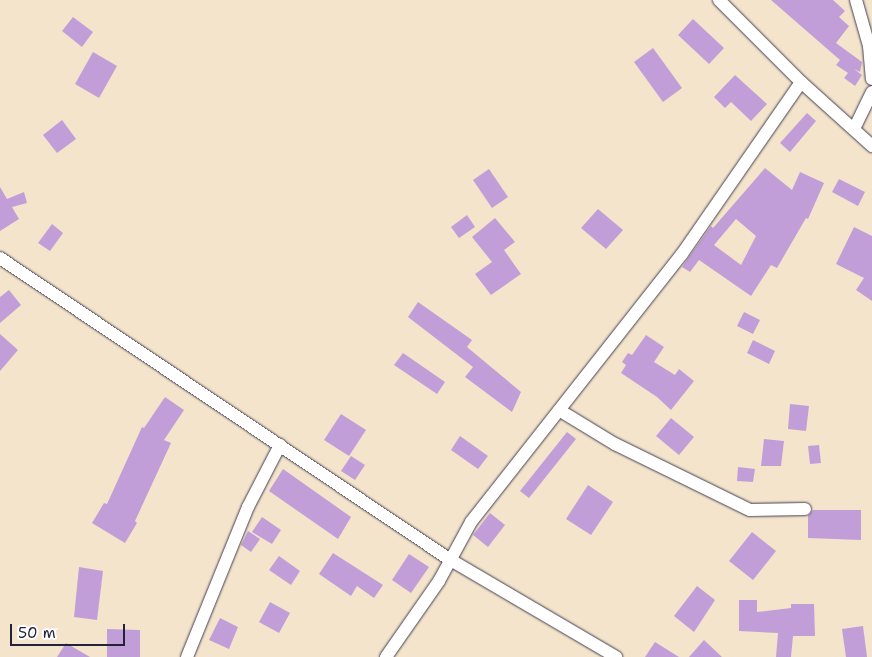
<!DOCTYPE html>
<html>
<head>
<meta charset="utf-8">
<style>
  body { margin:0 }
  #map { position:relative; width:872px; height:657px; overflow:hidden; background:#f4e4cb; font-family:"Shantell Sans",sans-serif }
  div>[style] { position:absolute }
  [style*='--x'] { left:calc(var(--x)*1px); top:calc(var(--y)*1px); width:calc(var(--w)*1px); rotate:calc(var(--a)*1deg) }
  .building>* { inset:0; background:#c29ed8 }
  .roads { filter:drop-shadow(0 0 1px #423f51) drop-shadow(0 0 1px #423f51) }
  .street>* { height:12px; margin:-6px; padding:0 6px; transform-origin:6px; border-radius:6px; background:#fff }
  span { translate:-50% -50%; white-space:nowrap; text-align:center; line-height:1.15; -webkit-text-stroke:4px #fff; paint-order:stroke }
  .scale { position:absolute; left:10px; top:624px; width:115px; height:22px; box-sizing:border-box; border:2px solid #22223b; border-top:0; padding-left:6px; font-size:15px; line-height:18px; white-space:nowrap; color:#22223b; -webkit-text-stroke:4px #fff; paint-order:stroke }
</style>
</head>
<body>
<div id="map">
  <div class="building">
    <i style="clip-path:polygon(771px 0,833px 0,845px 11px,839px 17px,849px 26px,836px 43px,862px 62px,860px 72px,854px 69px,862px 75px,855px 86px,844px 78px,848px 73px,836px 65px,840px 60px)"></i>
    <i style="clip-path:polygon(73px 17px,93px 32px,82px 47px,62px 31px)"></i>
    <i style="clip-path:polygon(693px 19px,724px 48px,709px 64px,678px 35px)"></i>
    <i style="clip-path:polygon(653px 48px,682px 88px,663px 102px,634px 62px)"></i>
    <i style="clip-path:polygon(93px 52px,117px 66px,99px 98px,75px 84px)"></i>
    <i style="clip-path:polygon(735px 75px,767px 104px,751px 121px,731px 102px,725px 108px,714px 97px)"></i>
    <i style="clip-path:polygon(807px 113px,816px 121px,790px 152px,780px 143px)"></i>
    <i style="clip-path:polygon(62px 120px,76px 139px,57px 153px,43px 135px)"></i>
    <i style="clip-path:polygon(evenodd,765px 168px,792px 190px,800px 172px,824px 183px,808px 219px,806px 218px,777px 268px,771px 265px,751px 296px,699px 260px,690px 272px,682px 267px,711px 226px,713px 228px,765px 168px,736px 219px,756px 236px,741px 265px,714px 245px,736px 219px)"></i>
    <i style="clip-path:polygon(489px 169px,508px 197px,492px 208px,473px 180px)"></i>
    <i style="clip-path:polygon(839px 179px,865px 192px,858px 206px,832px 192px)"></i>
    <i style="clip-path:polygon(0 187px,7px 199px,24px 192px,27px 203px,12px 207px,19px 219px,0 231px)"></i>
    <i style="clip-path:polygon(598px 209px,623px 230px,606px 249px,581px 228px)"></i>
    <i style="clip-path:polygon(467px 215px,475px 227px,459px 238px,451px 227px)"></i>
    <i style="clip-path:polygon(495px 218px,515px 242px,504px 250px,521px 274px,491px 295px,475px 274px,492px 262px,472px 237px)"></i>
    <i style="clip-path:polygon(52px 224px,63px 233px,50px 251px,38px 243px)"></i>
    <i style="clip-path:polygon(854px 227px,872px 236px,872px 301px,856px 290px,864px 278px,836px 264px)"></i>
    <i style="clip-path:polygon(9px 290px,21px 305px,0 323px,0 297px)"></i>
    <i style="clip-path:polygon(418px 302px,472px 340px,467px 347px,521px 392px,512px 412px,465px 377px,473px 367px,408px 317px)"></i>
    <i style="clip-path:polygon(744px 312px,760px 320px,753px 334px,737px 326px)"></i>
    <i style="clip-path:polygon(0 334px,18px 350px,0 371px)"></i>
    <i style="clip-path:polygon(646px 335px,664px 347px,654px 362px,675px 375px,679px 369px,694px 381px,671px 410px,657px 397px,621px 373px,626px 365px,622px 362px,628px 353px,632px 355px)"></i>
    <i style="clip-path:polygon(753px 340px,775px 351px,769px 364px,747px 353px)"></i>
    <i style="clip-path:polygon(403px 353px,445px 382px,437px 394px,394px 365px)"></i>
    <i style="clip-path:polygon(165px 397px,184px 410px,164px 440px,171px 443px,135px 521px,137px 523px,125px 543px,92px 523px,104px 503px,107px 504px,142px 427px,144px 428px)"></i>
    <i style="clip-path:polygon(790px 404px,809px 406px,806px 431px,788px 429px)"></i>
    <i style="clip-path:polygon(341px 414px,366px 430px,349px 456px,324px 440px)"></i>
    <i style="clip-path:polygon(671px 418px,694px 437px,679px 455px,656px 436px)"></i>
    <i style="clip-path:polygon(567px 432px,576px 439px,529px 498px,520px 491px)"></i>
    <i style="clip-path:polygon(460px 436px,488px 456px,478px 469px,451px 450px)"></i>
    <i style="clip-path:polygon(764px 439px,784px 441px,781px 466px,761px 466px)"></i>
    <i style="clip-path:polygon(819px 445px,821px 463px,810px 464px,808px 446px)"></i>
    <i style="clip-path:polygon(351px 456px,365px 465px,355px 480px,341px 471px)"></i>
    <i style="clip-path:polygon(738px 467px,755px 469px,753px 482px,737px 481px)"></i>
    <i style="clip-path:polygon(283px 469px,351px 517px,338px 539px,269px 491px)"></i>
    <i style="clip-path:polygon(588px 485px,613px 502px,591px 535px,566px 519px)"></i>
    <i style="clip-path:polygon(813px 510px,861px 510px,861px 540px,808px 538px,808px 516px)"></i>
    <i style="clip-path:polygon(490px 513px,505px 525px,488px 547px,473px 535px)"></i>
    <i style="clip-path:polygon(262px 517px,281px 530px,272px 544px,252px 532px)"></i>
    <i style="clip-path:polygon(248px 531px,260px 539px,251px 552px,241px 545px)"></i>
    <i style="clip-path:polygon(752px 532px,776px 551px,753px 580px,729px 561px)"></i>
    <i style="clip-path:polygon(333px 553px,383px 585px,374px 598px,357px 586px,351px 596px,319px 574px)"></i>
    <i style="clip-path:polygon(409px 554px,429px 567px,411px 593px,392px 580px)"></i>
    <i style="clip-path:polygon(279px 556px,300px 571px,291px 585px,269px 570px)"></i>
    <i style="clip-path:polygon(79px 567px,103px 571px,97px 620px,74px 617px)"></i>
    <i style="clip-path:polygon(697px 586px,715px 600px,694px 632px,674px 616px)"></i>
    <i style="clip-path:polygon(739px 600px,757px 600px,757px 612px,791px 608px,791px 604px,814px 604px,815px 636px,793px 636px,791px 657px,776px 657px,778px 633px,739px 631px)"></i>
    <i style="clip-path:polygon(270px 602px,290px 613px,279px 633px,259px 622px)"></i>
    <i style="clip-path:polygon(220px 618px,238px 627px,229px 649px,209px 640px)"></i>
    <i style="clip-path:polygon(863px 626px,867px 657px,846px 657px,842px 629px)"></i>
    <i style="clip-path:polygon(107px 629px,140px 630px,140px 657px,107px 657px)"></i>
    <i style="clip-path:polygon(704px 640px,722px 657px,689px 657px)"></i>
    <i style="clip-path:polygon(655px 642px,679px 657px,645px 657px)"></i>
    <i style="clip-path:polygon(66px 643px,90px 657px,57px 657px)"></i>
  </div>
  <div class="roads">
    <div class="street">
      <i style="--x:719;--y:0;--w:116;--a:45"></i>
      <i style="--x:801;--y:82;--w:96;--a:42"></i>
      <i style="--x:856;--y:0;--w:48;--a:74.2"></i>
      <i style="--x:869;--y:46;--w:33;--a:85"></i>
      <i style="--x:854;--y:129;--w:41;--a:-64.1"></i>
      <i style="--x:0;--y:258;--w:541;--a:33.84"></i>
      <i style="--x:449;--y:559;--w:194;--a:30.4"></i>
      <i style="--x:559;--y:410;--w:66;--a:31.3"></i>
      <i style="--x:615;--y:444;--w:150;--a:26.1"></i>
      <i style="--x:750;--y:510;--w:55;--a:-1"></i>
      <i style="--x:187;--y:657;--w:162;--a:-67.9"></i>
      <i style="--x:248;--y:507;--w:70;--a:-62.7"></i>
      <i style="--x:386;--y:657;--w:93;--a:-55.1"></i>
      <i style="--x:439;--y:581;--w:67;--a:-61.5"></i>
      <i style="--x:471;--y:522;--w:341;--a:-51.8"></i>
      <i style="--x:682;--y:254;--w:209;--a:-55.3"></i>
    </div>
  </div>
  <div class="scale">50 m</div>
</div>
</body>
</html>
